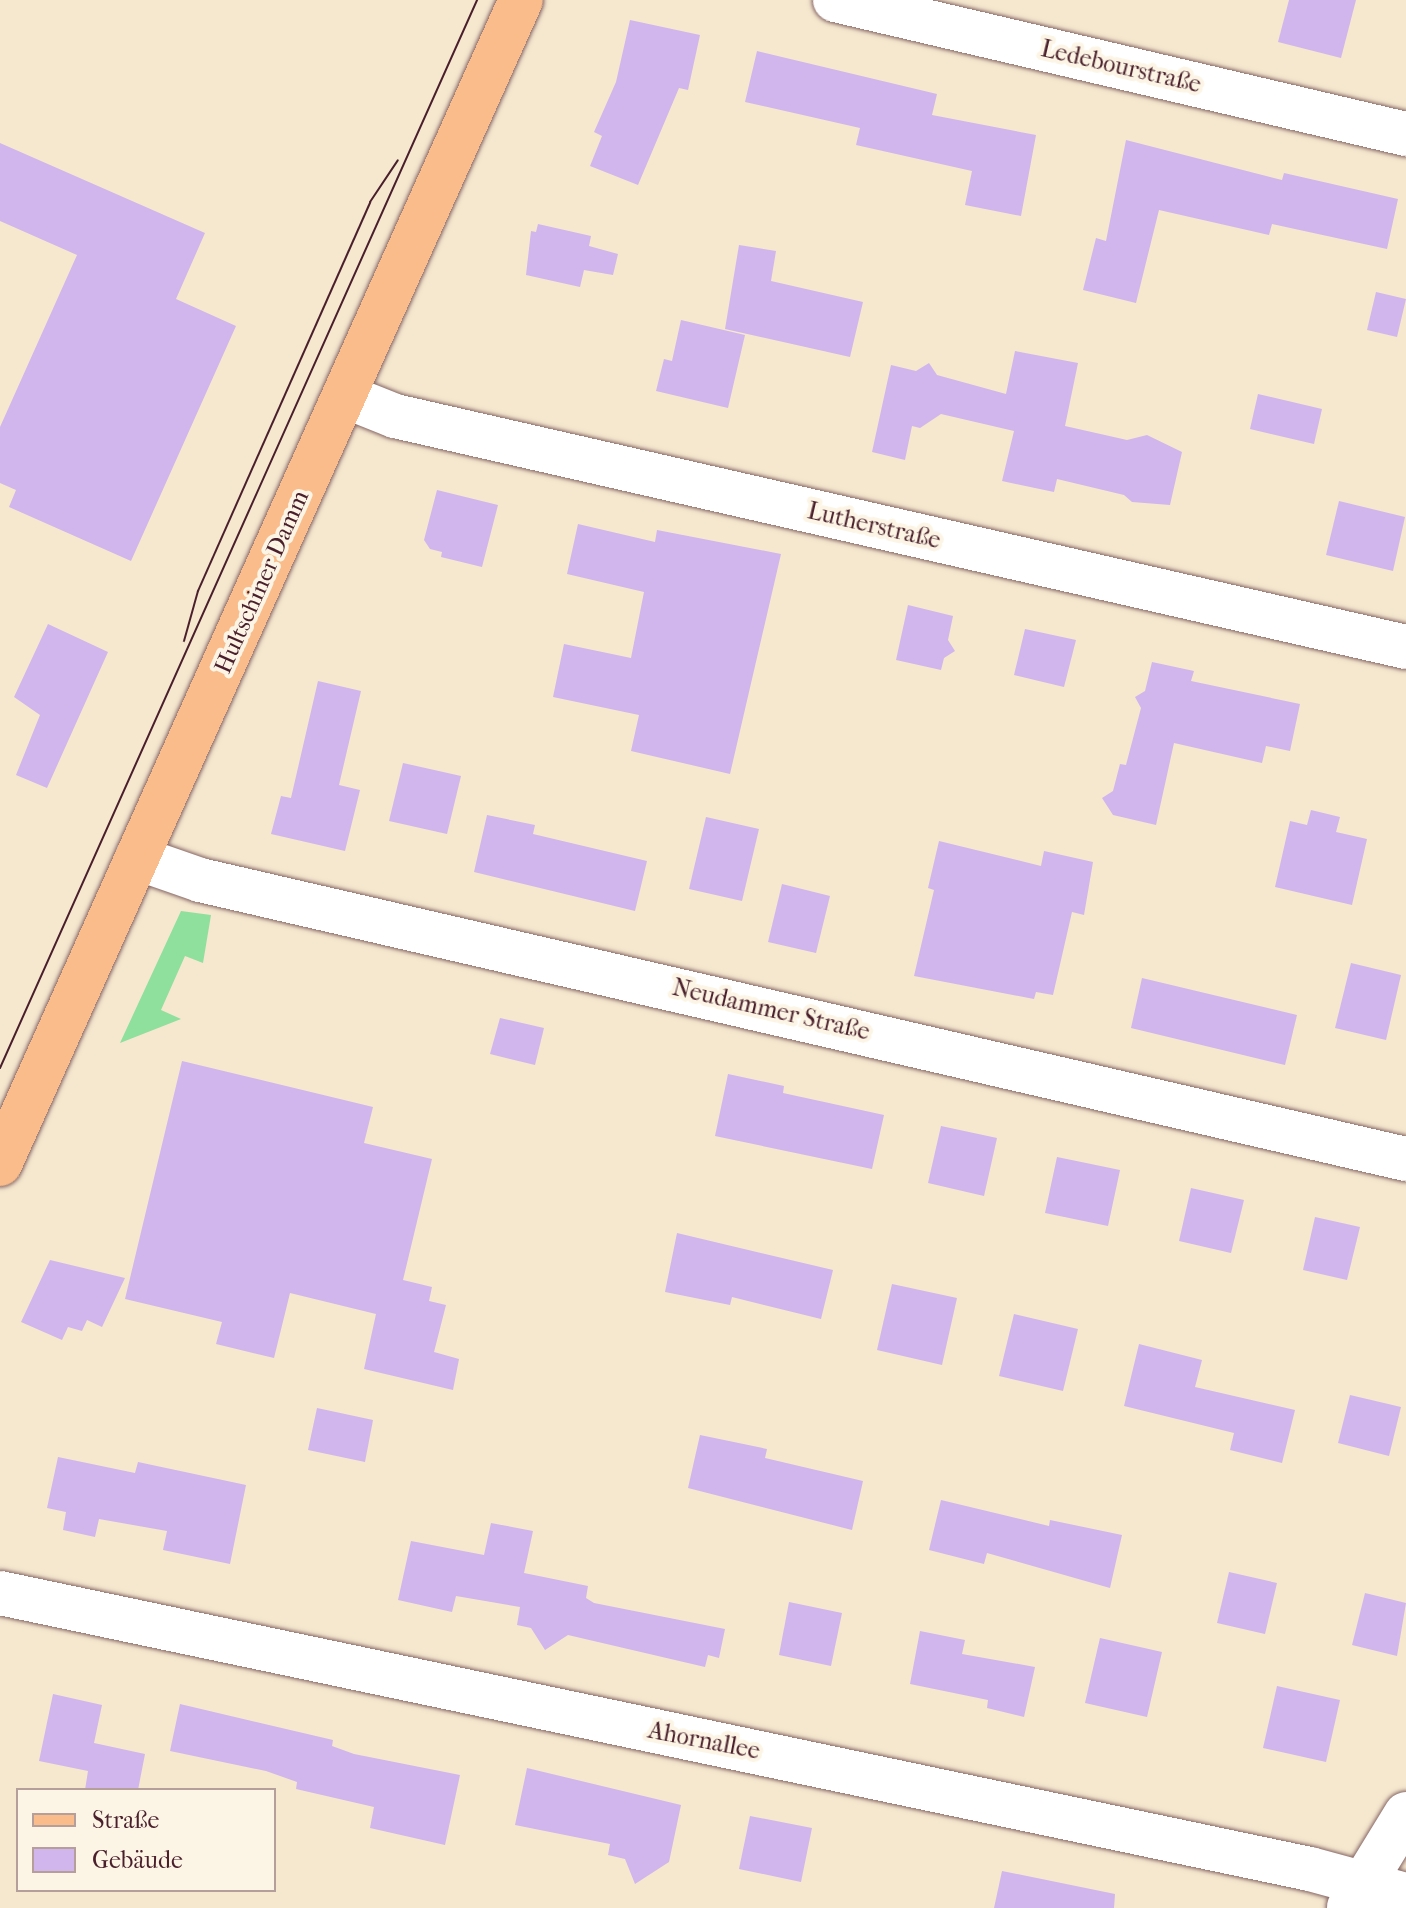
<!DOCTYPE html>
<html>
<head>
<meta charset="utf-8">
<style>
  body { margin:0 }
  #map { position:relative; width:1406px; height:1908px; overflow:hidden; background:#f5e8cf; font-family:"IM FELL French Canon",serif }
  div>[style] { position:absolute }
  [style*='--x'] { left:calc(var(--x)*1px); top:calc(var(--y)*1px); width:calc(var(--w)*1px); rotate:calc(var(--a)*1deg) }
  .green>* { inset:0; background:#8fdf9d }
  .building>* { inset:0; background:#d1b5ed }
  .roads { filter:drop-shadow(0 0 2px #866564) drop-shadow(0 0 2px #866564) }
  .minor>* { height:44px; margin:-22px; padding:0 22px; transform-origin:22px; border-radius:22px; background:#fff }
  .major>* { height:44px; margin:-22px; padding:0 22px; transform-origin:22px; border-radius:22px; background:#f9bc8a }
  .tram>* { height:2px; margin:-1px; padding:0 1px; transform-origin:1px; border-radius:1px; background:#4a1f2b }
  span { translate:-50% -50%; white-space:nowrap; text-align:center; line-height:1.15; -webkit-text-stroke:8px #fcf5e5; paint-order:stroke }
  .street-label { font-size:24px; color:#4a1f2b }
  .legend { position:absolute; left:16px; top:1788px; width:260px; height:104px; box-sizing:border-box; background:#fcf5e5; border:2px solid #b59f9b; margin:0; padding:10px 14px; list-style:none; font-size:24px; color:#4a1f2b }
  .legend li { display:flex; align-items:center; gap:16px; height:40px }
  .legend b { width:40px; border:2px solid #b59f9b }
</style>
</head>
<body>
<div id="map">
  <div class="green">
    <i style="clip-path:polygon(181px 911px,211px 915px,203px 963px,185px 956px,161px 1010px,181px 1019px,120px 1043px)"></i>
  </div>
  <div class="building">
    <i style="clip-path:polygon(1289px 0,1356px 0,1341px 58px,1278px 42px)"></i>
    <i style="clip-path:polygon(630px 20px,700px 35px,688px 90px,679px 88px,638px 185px,590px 166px,602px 136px,594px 132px,616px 82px)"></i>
    <i style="clip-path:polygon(757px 51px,937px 94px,932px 115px,1036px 135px,1021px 216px,965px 205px,972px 171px,856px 145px,860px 128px,745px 102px)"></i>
    <i style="clip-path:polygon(1126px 140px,1282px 180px,1284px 173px,1398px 199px,1387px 249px,1272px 224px,1269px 235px,1159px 210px,1136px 303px,1083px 290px,1096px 238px,1106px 241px)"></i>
    <i style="clip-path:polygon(0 143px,205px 233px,176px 299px,236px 326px,131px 561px,9px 507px,16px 490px,0 483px,0 427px,77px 255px,0 221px)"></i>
    <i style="clip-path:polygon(538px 224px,591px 236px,589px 246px,618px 254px,613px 275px,584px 270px,580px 287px,526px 275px,531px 231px,536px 232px)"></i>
    <i style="clip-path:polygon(739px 245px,776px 251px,771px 281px,863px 302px,850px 357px,725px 329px)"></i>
    <i style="clip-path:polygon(1376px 292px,1406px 299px,1397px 337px,1367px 330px)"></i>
    <i style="clip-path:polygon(681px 320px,745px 335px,728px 408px,656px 391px,664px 359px,672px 361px)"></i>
    <i style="clip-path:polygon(1015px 351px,1078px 363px,1065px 426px,1127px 440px,1147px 435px,1182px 452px,1170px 505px,1132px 502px,1124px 495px,1057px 479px,1054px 492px,1002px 481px,1014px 431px,941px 414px,920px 428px,912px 426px,905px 460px,872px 452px,891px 365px,916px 371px,929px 363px,937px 375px,1006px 394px)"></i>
    <i style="clip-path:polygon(1258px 394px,1322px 409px,1314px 444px,1250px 429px)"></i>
    <i style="clip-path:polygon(437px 490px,498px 505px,482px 567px,441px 557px,442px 552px,430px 549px,424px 540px)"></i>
    <i style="clip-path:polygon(1339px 501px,1405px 517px,1393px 571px,1326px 555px)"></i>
    <i style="clip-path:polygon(578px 524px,655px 542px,657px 530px,781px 554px,730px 774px,631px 751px,639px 715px,553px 697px,564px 644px,631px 658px,644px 592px,567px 574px)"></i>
    <i style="clip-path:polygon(908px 605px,953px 616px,948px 640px,955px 651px,944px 658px,941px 670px,896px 660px)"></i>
    <i style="clip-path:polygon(48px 624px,108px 652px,47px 788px,16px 775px,40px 715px,14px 697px)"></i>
    <i style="clip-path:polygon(1025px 629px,1076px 640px,1064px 687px,1014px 675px)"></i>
    <i style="clip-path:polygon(1152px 662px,1194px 671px,1191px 681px,1300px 704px,1290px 751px,1266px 746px,1262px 763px,1174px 743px,1156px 825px,1113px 815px,1102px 798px,1113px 791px,1120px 764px,1126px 765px,1141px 708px,1135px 697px,1145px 691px)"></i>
    <i style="clip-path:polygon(318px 681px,361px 691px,339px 785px,360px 790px,345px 851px,271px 834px,281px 796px,291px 798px)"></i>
    <i style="clip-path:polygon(403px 763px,461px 776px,447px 834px,389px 821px)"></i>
    <i style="clip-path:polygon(1311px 810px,1340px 817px,1336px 832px,1367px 839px,1352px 905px,1275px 887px,1290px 821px,1307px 825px)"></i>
    <i style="clip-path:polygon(487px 815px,535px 825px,533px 834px,647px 861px,635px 911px,474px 872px)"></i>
    <i style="clip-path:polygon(706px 817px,759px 829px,742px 901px,689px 889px)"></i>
    <i style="clip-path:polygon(939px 841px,1041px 866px,1044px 851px,1093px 862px,1084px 915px,1072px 912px,1053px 995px,1036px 992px,1034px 999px,914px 976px,934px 890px,928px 888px)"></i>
    <i style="clip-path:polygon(782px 884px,830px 896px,816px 953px,768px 942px)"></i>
    <i style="clip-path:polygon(1351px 963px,1401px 975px,1386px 1040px,1335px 1028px)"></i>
    <i style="clip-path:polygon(1142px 978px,1297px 1015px,1285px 1065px,1131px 1028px)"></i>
    <i style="clip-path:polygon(500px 1018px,544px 1028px,535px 1065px,490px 1054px)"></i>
    <i style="clip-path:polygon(182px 1061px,373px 1107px,364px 1143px,432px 1159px,403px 1280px,432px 1287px,429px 1301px,446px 1305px,434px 1352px,459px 1359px,453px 1390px,364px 1369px,376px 1314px,290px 1293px,274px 1358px,216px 1344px,222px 1322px,125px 1299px)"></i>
    <i style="clip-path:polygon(728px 1074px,784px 1086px,783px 1093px,884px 1115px,872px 1169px,715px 1136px)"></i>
    <i style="clip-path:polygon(941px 1126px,997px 1138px,984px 1196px,928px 1183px)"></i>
    <i style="clip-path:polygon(1057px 1157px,1120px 1170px,1108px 1226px,1045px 1213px)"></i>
    <i style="clip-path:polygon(1191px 1188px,1244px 1200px,1231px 1253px,1179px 1241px)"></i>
    <i style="clip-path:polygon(1315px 1217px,1360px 1227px,1347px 1280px,1303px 1270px)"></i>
    <i style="clip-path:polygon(677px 1233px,833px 1270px,821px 1319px,732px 1297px,730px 1305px,665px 1292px)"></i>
    <i style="clip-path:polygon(50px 1260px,125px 1278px,102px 1327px,87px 1320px,82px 1331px,68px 1327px,62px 1340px,21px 1322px)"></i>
    <i style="clip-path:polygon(892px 1284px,957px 1298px,942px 1365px,877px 1350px)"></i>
    <i style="clip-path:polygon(1014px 1314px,1078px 1329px,1063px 1391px,999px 1376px)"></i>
    <i style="clip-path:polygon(1139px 1344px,1202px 1360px,1195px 1387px,1295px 1410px,1282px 1463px,1230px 1450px,1234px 1433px,1124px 1406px)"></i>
    <i style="clip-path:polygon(1350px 1395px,1401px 1407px,1389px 1456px,1338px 1443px)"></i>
    <i style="clip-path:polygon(317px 1408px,373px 1420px,365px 1462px,308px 1450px)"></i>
    <i style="clip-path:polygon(700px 1435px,767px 1449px,765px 1458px,863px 1481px,852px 1530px,688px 1488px)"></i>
    <i style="clip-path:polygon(58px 1457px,135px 1473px,138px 1462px,246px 1485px,230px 1564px,163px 1550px,167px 1531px,99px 1519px,95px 1537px,63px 1530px,66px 1512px,47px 1508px)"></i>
    <i style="clip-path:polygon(941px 1500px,1049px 1526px,1050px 1520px,1122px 1535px,1110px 1588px,987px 1553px,984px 1564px,929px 1550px)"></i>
    <i style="clip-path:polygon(491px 1523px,533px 1531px,524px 1573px,588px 1586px,586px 1598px,594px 1603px,725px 1629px,719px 1658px,708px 1655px,705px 1667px,568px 1635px,545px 1650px,531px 1628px,517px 1625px,520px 1607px,456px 1596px,452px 1612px,398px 1600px,411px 1541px,484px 1555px)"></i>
    <i style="clip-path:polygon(1229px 1572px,1277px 1583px,1265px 1634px,1217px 1623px)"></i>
    <i style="clip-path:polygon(1365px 1593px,1406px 1603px,1397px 1656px,1352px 1645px)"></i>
    <i style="clip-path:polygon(789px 1602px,842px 1613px,831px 1666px,779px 1655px)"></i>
    <i style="clip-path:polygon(920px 1631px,965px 1640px,962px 1654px,1035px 1667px,1024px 1717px,987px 1708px,988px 1700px,910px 1684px)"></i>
    <i style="clip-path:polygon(1100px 1638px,1162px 1652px,1147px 1717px,1085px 1703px)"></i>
    <i style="clip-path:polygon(1277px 1686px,1340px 1700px,1326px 1762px,1263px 1748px)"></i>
    <i style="clip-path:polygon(53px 1694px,102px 1705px,94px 1743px,145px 1754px,138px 1790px,85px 1790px,88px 1771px,39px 1761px)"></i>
    <i style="clip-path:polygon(180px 1704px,333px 1740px,332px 1746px,354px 1754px,460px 1775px,445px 1845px,370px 1828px,374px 1807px,296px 1789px,297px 1782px,266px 1771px,170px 1751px)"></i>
    <i style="clip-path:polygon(527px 1768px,681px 1805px,669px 1862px,635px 1884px,625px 1859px,608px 1855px,610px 1844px,515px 1825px)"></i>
    <i style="clip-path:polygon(750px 1816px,812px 1828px,801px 1882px,739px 1869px)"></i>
    <i style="clip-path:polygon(1002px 1871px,1115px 1894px,1114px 1908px,994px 1908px)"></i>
  </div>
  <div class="roads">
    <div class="minor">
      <i style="--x:835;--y:0;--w:587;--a:13.21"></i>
      <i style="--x:345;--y:396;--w:54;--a:21.8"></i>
      <i style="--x:395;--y:416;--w:1037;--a:12.87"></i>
      <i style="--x:137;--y:858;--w:67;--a:19.2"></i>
      <i style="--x:200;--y:880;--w:1238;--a:13.03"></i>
      <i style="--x:0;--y:1593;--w:1339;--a:11.9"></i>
      <i style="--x:1310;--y:1869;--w:99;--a:15.2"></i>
      <i style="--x:1349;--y:1907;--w:109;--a:-58.5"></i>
    </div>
    <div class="major">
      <i style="--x:0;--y:1164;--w:1275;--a:-65.89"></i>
    </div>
  </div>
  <div class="tram">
    <i style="--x:184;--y:641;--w:52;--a:-74.4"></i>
    <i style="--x:198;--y:591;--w:425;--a:-66.1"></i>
    <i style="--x:370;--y:202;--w:50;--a:-56.3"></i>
    <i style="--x:0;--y:1068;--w:1170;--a:-65.93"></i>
  </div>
  <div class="street-label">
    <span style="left:1121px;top:67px;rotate:13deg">Ledebourstraße</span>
    <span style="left:874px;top:526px;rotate:13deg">Lutherstraße</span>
    <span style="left:262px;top:582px;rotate:-66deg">Hultschiner Damm</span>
    <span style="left:771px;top:1010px;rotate:13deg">Neudammer Straße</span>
    <span style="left:704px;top:1741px;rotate:11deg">Ahornallee</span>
  </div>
  <ul class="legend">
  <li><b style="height:10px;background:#f9bc8a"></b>Straße</li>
  <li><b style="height:22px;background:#d1b5ed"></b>Gebäude</li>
  </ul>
</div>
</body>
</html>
